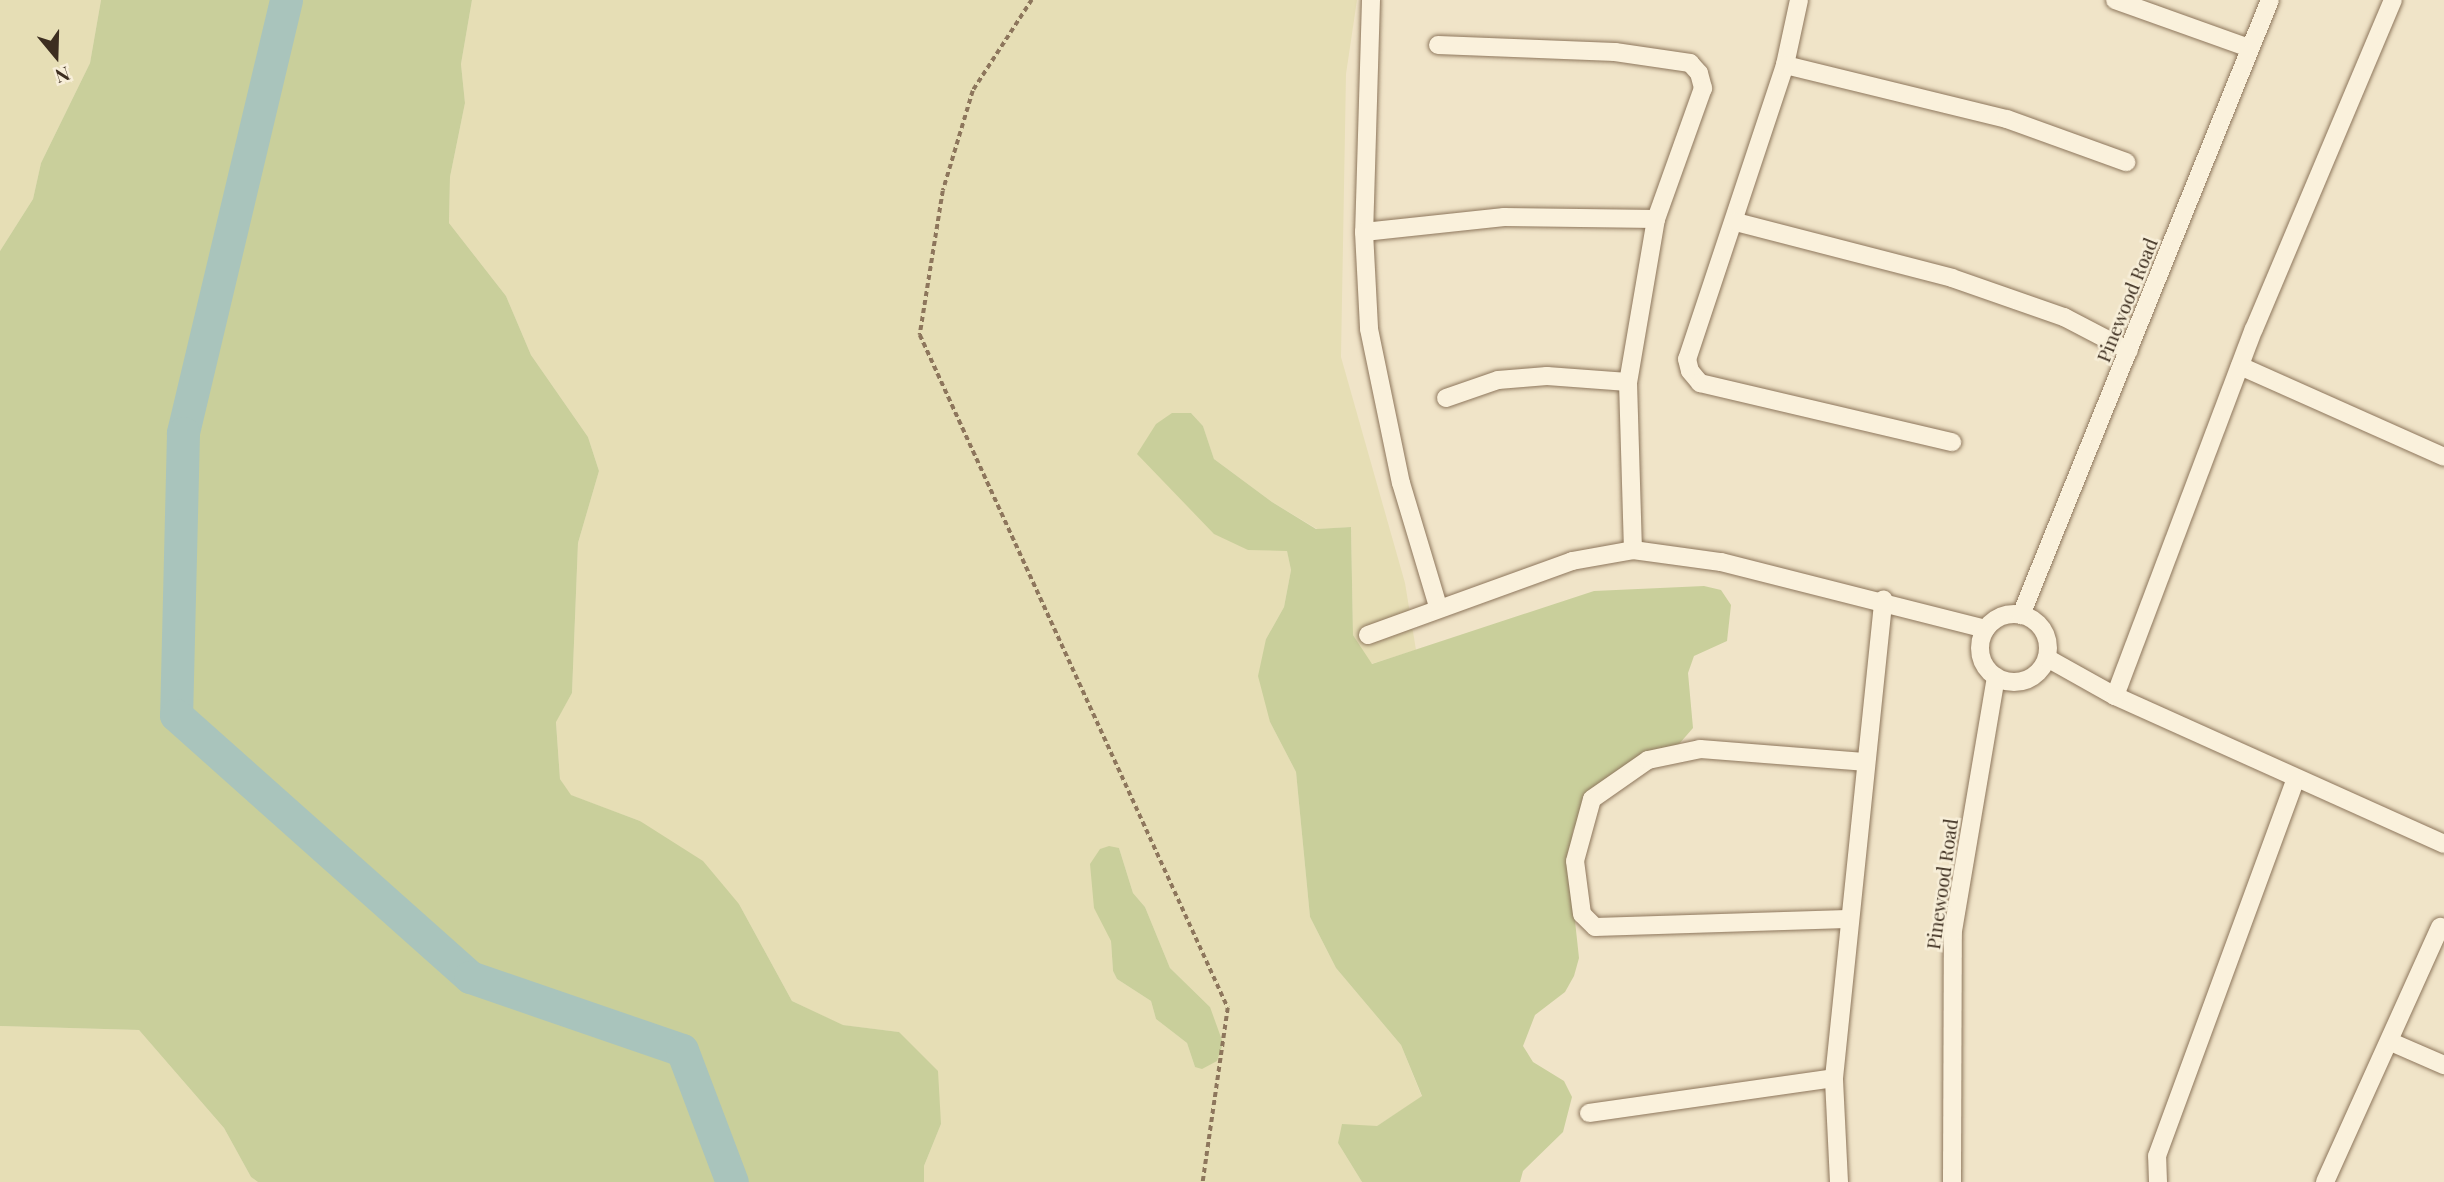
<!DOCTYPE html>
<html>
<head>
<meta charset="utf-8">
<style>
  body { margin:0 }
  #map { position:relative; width:2444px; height:1182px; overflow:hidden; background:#f0e4c8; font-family:"Playfair Display",serif }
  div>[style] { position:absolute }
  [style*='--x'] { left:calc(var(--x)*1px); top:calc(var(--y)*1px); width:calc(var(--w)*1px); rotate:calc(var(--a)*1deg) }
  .farmland>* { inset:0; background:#e6deb5 }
  .green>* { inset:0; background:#c9cf9b }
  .river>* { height:33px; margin:-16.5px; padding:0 16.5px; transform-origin:16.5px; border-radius:16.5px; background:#a9c4bc }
  .path>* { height:3.5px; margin-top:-1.75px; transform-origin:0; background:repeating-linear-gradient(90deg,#8d765c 0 5px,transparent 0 8.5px) }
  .roads { filter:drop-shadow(0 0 2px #8d765c) drop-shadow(0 0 2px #8d765c) }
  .street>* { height:18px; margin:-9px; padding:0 9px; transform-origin:9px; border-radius:9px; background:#faf1dc }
  .street>.ring { margin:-9px; padding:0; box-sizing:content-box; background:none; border:18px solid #faf1dc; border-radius:50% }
  span { translate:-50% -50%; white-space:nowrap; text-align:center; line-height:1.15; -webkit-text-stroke:5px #f7eed8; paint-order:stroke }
  .street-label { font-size:19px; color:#3d2e20 }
  .north { position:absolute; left:21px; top:21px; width:70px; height:70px; -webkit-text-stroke:5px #f7eed8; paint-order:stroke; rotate:161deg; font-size:19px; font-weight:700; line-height:28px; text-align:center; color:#3d2e20 }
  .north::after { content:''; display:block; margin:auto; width:24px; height:32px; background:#3d2e20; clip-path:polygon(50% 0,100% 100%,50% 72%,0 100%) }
</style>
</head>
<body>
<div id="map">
  <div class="farmland">
    <i style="clip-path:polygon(0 0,101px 0,90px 63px,41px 163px,33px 199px,0 251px)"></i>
    <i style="clip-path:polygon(evenodd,472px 0,1357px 0,1346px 74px,1341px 357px,1405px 583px,1416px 650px,1371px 664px,1353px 635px,1351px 527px,1317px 529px,1272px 502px,1214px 459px,1203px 426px,1191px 413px,1248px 550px,1287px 550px,1291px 570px,1284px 607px,1266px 639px,1270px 722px,1296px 772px,1310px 917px,1336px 968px,1401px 1045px,1422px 1097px,1377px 1126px,1338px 1143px,1362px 1182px,924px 1182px,924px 1166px,941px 1124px,899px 1032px,842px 1025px,792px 1001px,739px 904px,640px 821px,570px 795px,560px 779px,556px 721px,572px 693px,578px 543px,599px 471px,588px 437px,531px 355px,506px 296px,449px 223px,450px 177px,465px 103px,461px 64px,472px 0,1119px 848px,1133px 893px,1145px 907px,1170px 968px,1210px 1007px,1195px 1067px,1187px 1043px,1156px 1019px,1151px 1001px,1117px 979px,1113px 971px,1111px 941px,1119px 848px)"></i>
    <i style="clip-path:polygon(0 1026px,139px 1030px,224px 1128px,251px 1177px,258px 1182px,0 1182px)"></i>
  </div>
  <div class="green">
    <i style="clip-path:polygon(101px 0,472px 0,461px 64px,465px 103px,450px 177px,449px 223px,506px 296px,531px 355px,588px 437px,599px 471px,578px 543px,572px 693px,556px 722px,560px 779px,571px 795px,640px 821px,703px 861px,739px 904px,792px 1001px,843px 1025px,899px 1032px,938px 1071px,941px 1124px,924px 1166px,924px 1182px,258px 1182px,251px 1177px,224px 1128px,139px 1030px,0 1026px,0 251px,33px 199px,41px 163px,90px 63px)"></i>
    <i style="clip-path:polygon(1172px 413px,1191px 413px,1203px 426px,1214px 459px,1272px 502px,1316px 529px,1351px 527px,1353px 635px,1372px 664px,1594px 591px,1704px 586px,1721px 590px,1731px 605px,1727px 641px,1694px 656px,1688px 673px,1693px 728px,1672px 752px,1593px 798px,1573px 830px,1569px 865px,1579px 958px,1574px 976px,1565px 992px,1535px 1015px,1523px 1046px,1533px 1062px,1564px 1081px,1572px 1097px,1563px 1132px,1523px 1171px,1520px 1182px,1362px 1182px,1338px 1143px,1342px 1124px,1377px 1126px,1422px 1096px,1401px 1045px,1336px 968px,1310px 917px,1296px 772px,1270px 722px,1258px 676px,1266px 639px,1284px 607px,1291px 570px,1287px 551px,1248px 550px,1214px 534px,1137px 454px,1156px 424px)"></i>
    <i style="clip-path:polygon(1109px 846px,1119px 848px,1133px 893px,1145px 907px,1170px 968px,1210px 1007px,1223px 1043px,1217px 1061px,1202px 1069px,1195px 1067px,1187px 1043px,1156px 1019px,1151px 1001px,1117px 979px,1113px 971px,1111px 941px,1094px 908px,1090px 864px,1100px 849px)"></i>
  </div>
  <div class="river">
    <i style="--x:286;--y:0;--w:445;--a:103.4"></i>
    <i style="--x:183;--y:433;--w:282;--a:91.4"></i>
    <i style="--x:176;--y:715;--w:394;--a:41.7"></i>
    <i style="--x:470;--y:977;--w:224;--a:19"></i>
    <i style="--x:682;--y:1050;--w:141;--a:69.3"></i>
  </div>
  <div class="path">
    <i style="--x:1032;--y:0;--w:108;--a:123"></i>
    <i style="--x:973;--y:91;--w:104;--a:106.7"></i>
    <i style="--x:943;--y:191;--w:146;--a:99.1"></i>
    <i style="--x:920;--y:335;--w:740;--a:65.41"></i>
    <i style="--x:1228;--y:1008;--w:176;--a:98.2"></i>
  </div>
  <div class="roads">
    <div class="street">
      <i style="--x:1371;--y:0;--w:232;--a:91.7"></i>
      <i style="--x:1364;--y:232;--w:97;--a:87"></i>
      <i style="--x:1369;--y:329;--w:157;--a:78.3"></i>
      <i style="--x:1401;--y:483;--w:128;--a:73.3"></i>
      <i style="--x:1799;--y:0;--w:66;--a:102.2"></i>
      <i style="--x:1785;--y:65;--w:310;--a:108.4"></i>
      <i style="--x:1687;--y:359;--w:12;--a:76"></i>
      <i style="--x:1690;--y:371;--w:16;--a:50"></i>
      <i style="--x:1700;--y:383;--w:259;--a:13.2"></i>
      <i style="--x:2115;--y:0;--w:142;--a:19.7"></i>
      <i style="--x:1438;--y:45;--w:177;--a:2.3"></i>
      <i style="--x:1615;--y:52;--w:76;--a:8.3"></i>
      <i style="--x:1690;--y:63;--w:13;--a:48"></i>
      <i style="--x:1699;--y:73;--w:16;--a:75"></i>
      <i style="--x:1703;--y:88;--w:139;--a:109.7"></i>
      <i style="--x:1656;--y:219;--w:165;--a:99.7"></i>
      <i style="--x:1628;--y:382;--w:168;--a:88.3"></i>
      <i style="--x:1785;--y:65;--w:228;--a:13.7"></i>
      <i style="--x:2007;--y:119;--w:127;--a:19.9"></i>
      <i style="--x:1736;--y:222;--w:223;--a:14.5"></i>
      <i style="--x:1952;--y:278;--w:119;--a:19.2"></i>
      <i style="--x:2064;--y:317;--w:73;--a:27.6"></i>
      <i style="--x:1364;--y:232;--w:141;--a:-6.1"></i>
      <i style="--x:1504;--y:217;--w:152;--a:0.8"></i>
      <i style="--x:2240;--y:366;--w:223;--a:24"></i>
      <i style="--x:1446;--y:398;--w:55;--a:-19.1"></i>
      <i style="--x:1498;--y:380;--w:49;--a:-4.7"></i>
      <i style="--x:1547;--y:376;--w:81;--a:4.2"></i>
      <i class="ring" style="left:1980px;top:614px;width:50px;height:50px"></i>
      <i style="--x:2021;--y:615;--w:663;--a:-67.96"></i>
      <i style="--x:1368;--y:635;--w:217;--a:-19.9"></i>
      <i style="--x:1572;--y:561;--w:62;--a:-10.2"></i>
      <i style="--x:1633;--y:550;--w:89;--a:7.8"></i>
      <i style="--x:1721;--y:562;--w:273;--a:14.2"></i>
      <i style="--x:2047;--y:658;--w:78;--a:29.2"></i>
      <i style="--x:2115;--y:696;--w:361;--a:24.2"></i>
      <i style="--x:2115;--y:696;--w:392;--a:-69.3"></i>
      <i style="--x:2254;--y:329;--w:357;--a:-67.1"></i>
      <i style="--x:1847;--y:919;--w:252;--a:178.2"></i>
      <i style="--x:1595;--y:927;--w:18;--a:-135"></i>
      <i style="--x:1582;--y:914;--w:53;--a:-97.5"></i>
      <i style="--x:1575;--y:861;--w:64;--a:-74.7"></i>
      <i style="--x:1592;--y:799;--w:68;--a:-34.9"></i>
      <i style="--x:1648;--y:760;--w:53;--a:-11.9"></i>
      <i style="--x:1700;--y:749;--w:165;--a:4.5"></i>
      <i style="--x:2391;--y:1042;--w:58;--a:23.5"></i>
      <i style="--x:1589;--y:1113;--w:247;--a:-8.1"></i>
      <i style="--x:1839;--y:1182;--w:104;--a:-92.8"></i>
      <i style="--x:1834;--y:1078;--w:481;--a:-84.1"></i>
      <i style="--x:1952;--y:1182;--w:251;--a:-89.8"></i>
      <i style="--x:1953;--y:931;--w:258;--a:-80.4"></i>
      <i style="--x:2158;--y:1182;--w:26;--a:-92"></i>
      <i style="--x:2157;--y:1156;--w:402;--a:-69.8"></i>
      <i style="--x:2325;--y:1182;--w:280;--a:-65.7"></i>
    </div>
  </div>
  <div class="street-label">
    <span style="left:2127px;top:300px;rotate:-68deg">Pinewood Road</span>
    <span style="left:1942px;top:884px;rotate:-82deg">Pinewood Road</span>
  </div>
  <div class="north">N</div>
</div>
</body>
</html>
